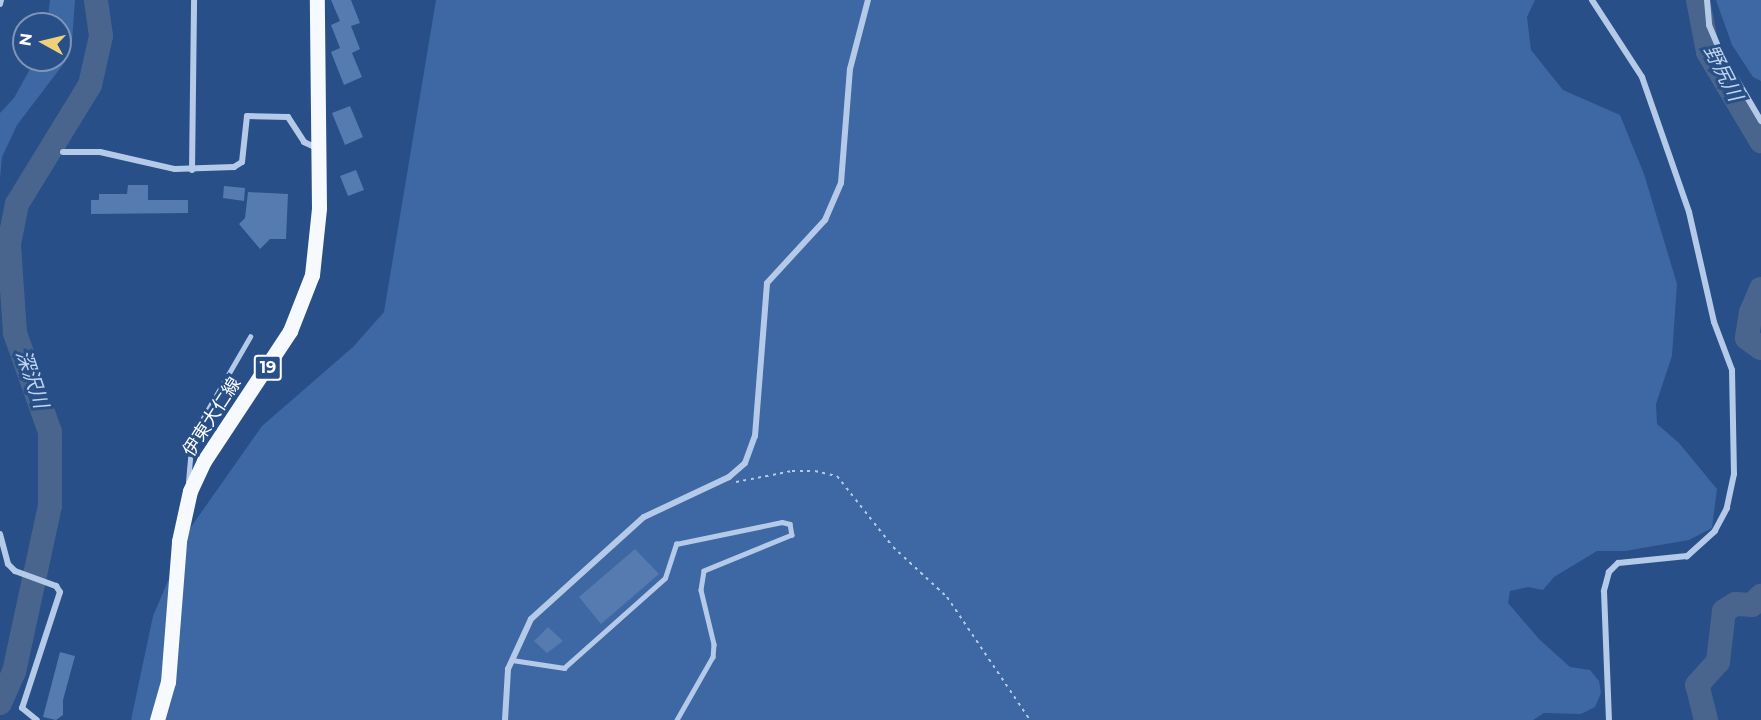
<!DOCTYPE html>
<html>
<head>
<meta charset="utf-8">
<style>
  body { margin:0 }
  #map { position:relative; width:1761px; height:720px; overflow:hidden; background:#284f87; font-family:Montserrat,"Noto Sans JP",sans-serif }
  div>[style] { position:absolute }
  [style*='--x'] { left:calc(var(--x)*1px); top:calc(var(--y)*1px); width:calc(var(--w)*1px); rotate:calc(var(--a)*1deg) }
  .green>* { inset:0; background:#3d68a3 }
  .river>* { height:24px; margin:-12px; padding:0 12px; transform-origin:12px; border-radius:12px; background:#4a658d }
  .building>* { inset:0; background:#557bb0 }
  .path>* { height:2px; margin-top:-1px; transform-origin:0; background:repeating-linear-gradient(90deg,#b4cae8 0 3px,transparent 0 7.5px) }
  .service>* { height:4.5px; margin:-2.25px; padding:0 2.25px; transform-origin:2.25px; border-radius:2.25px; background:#b4cae8 }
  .minor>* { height:6px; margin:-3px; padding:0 3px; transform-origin:3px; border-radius:3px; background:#b4cae8 }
  .primary>* { height:15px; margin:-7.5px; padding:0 7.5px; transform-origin:7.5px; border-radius:7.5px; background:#f6f9fe }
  span { translate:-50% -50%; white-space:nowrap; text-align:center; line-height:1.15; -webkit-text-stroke:6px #284f87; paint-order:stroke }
  .shield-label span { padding:2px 4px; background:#284f87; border:2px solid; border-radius:4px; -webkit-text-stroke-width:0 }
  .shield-label { font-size:16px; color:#fff; font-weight:700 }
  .street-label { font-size:18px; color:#fff }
  .water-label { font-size:20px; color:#bfd4ef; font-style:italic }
  .north { position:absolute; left:12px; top:12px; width:60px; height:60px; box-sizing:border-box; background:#284f87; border:2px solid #7e95b7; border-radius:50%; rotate:278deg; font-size:16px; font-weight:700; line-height:24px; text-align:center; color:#fff }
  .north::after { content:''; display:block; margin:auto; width:21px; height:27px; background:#f0d17a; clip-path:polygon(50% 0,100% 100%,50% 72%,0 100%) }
</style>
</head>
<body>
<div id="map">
  <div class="green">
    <i style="clip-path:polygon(50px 0,75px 0,72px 41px,65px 62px,17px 125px,2px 157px,0 179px,0 113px,14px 98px,35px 60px,60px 60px,60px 24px,47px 24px)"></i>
    <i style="clip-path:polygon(436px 0,1535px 0,1527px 17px,1531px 50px,1563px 90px,1620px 115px,1644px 174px,1677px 284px,1672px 356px,1656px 404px,1657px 424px,1679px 443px,1717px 489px,1712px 528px,1689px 540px,1625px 551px,1597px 551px,1554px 577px,1543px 590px,1528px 587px,1510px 591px,1508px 603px,1539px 639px,1570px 667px,1590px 670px,1599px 681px,1601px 693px,1595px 707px,1581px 714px,1544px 713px,1533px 720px,131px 720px,153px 616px,191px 527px,262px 426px,353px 347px,384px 312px)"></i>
    <i style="clip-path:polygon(1716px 0,1761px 0,1761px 81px,1753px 77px,1732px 45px)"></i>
  </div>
  <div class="river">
    <i style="--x:1698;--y:0;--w:53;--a:79.1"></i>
    <i style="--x:1708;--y:52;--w:104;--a:59.2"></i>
    <i style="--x:1761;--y:289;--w:25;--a:113"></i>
    <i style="--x:1751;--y:312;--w:26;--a:99"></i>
    <i style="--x:1747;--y:338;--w:17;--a:36"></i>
    <i style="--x:0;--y:703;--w:34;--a:-66"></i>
    <i style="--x:14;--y:672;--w:170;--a:-77.8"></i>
    <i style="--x:50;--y:506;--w:74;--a:-90"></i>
    <i style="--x:50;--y:432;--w:105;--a:-109.5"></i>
    <i style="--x:15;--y:333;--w:89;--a:-93.9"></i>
    <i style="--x:9;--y:244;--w:41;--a:-78.7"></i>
    <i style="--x:17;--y:204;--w:140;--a:-58.5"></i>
    <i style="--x:90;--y:85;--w:50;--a:-77.3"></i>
    <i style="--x:101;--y:36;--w:36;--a:-98"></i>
    <i style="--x:1706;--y:720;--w:36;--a:-104"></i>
    <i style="--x:1697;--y:685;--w:31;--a:-48"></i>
    <i style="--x:1718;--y:662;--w:51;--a:-83.3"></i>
    <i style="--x:1724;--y:611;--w:13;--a:-32"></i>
    <i style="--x:1735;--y:604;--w:17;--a:3"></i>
    <i style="--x:1752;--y:605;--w:13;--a:-45"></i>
  </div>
  <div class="building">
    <i style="clip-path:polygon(331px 0,351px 0,360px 23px,351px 26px,360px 49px,352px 53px,362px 77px,344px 85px,331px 52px,340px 48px,331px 25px,340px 21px)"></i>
    <i style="clip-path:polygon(350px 106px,363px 137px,345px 145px,332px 113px)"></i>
    <i style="clip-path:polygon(356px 170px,364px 190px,348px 196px,340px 176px)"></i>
    <i style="clip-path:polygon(128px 185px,148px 185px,148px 200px,188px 200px,188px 213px,91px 214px,91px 200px,99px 200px,99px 194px,127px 194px)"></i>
    <i style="clip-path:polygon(224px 186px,245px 188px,244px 201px,223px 198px)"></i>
    <i style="clip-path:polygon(248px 192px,288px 194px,286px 239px,270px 239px,260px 249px,239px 224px,245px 218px)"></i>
    <i style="clip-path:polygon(635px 549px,659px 574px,601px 624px,579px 597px)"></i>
    <i style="clip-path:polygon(548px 627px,563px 641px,547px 653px,534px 641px)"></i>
    <i style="clip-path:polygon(60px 652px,75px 656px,63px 700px,63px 715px,56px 720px,43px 717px)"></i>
  </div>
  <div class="path">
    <i style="--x:736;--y:482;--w:57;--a:-11.1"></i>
    <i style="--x:792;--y:471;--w:23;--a:0"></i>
    <i style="--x:815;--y:471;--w:23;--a:13"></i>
    <i style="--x:837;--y:476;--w:90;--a:51.7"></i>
    <i style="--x:893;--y:547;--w:74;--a:42.8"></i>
    <i style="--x:947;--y:597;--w:148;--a:56"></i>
  </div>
  <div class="service">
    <i style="--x:188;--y:482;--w:38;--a:-85"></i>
    <i style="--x:191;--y:444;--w:15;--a:-70"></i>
    <i style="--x:196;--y:430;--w:108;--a:-59.9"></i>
    <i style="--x:512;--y:660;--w:53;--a:8.7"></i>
    <i style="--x:564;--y:668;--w:135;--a:-41.7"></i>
    <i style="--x:665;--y:578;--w:36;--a:-72"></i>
    <i style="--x:676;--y:544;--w:108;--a:-11.7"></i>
    <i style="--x:782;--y:522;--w:8;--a:14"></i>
    <i style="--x:790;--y:524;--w:11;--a:80"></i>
    <i style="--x:792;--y:535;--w:95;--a:157.8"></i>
    <i style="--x:704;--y:571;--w:19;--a:99"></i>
    <i style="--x:701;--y:590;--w:56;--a:76.5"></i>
    <i style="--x:714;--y:644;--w:13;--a:94"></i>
    <i style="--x:713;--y:657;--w:73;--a:119.7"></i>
  </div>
  <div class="minor">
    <i style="--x:1592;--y:0;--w:92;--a:57"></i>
    <i style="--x:1642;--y:77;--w:143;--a:70.8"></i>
    <i style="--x:1689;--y:212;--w:113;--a:77.2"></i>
    <i style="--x:1714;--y:322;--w:51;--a:69.4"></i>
    <i style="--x:1732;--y:370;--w:104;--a:88.9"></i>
    <i style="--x:1734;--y:474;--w:35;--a:102"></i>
    <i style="--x:1727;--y:508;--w:26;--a:118"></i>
    <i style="--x:1715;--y:531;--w:38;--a:138"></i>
    <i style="--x:1687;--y:556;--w:69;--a:174.2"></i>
    <i style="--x:1618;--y:563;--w:13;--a:135"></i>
    <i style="--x:1609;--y:572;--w:20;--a:105"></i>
    <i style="--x:1604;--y:591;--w:129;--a:87.8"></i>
    <i style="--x:1707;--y:0;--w:25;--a:85"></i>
    <i style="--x:1709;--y:25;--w:30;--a:67"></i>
    <i style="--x:1721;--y:53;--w:79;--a:59.5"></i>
    <i style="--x:0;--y:4;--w:4;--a:-76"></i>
    <i style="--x:63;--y:152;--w:37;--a:0"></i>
    <i style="--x:100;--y:152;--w:77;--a:12.8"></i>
    <i style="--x:175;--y:169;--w:59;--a:-1.9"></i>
    <i style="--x:234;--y:167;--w:9;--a:-32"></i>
    <i style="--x:242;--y:162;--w:46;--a:-83.8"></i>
    <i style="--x:247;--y:116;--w:41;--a:1.4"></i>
    <i style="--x:288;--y:117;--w:30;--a:57"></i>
    <i style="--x:304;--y:142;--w:17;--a:25"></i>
    <i style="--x:192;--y:170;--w:170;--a:-89.3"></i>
    <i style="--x:0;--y:534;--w:31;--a:75"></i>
    <i style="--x:8;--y:564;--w:10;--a:45"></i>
    <i style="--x:15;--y:571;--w:44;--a:20.1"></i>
    <i style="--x:56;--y:586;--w:7;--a:56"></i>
    <i style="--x:60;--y:592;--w:122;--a:108.1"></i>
    <i style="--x:22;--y:708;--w:19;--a:39"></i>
    <i style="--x:505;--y:720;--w:51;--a:-86.6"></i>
    <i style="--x:508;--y:669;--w:55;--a:-65.3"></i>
    <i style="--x:531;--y:619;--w:152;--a:-42.1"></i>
    <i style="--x:644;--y:517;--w:94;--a:-25.2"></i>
    <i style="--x:729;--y:477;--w:21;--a:-41"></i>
    <i style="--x:745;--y:463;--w:29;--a:-70"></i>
    <i style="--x:755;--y:436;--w:153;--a:-85.5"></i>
    <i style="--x:767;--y:283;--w:86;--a:-47.4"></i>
    <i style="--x:825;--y:220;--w:40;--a:-66.6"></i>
    <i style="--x:841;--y:183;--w:114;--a:-85.5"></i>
    <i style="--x:850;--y:69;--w:71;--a:-75.4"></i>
  </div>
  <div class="primary">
    <i style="--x:157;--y:720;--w:40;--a:-74"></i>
    <i style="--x:168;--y:682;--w:141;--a:-85.5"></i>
    <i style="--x:179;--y:541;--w:51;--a:-77.6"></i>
    <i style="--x:190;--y:491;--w:33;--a:-65"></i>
    <i style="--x:204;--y:461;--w:156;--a:-56.5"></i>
    <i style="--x:290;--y:331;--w:60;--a:-68.6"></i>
    <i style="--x:312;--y:275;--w:67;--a:-84"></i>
    <i style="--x:319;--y:208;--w:208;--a:-90.6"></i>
  </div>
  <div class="shield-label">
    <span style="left:268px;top:368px">19</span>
  </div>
  <div class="street-label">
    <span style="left:212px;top:417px;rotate:-57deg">伊東大仁線</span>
  </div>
  <div class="water-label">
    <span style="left:1723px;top:73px;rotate:63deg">野尻川</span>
    <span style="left:32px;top:379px;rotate:71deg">深沢川</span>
  </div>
  <div class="north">N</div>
</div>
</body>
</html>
